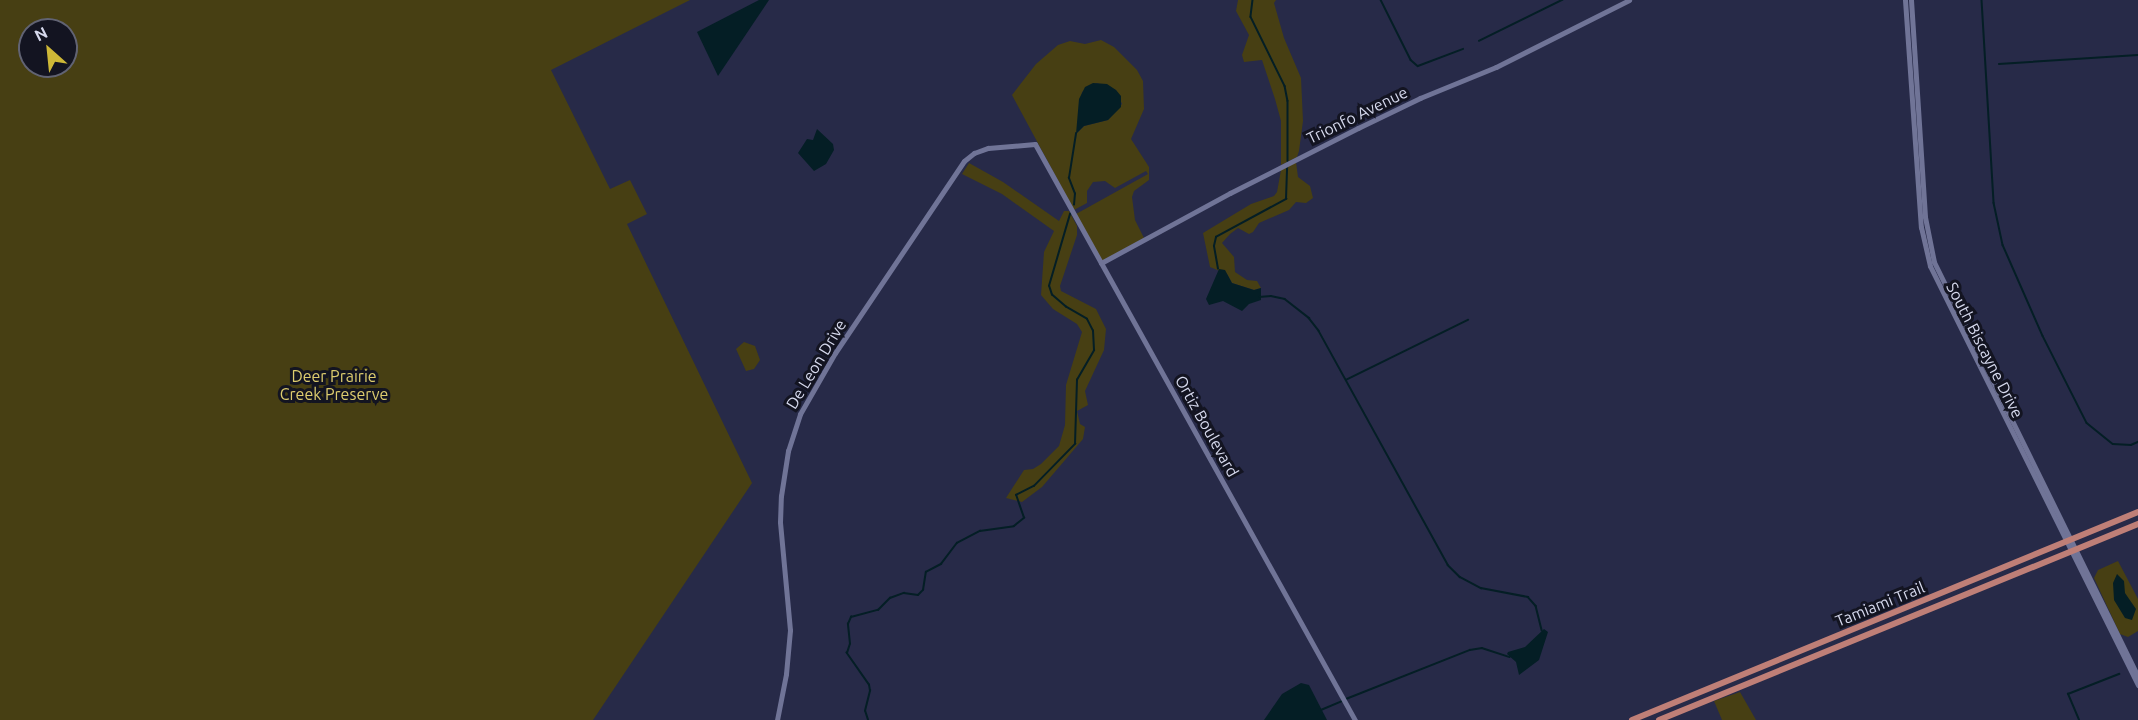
<!DOCTYPE html>
<html>
<head>
<meta charset="utf-8">
<style>
  body { margin:0 }
  #map { position:relative; width:2138px; height:720px; overflow:hidden; background:#272a48; font-family:Ubuntu,sans-serif }
  div>[style] { position:absolute }
  [style*='--x'] { left:calc(var(--x)*1px); top:calc(var(--y)*1px); width:calc(var(--w)*1px); rotate:calc(var(--a)*1deg) }
  .green>* { inset:0; background:#473f13 }
  .water>* { inset:0; background:#041e25 }
  .stream>* { height:1.5px; margin:-0.75px; padding:0 0.75px; transform-origin:0.75px; border-radius:0.75px; background:#041e25 }
  .minor>* { height:5px; margin:-2.5px; padding:0 2.5px; transform-origin:2.5px; border-radius:2.5px; background:#707497 }
  .major>* { height:6px; margin:-3px; padding:0 3px; transform-origin:3px; border-radius:3px; background:#bf7f77 }
  span { translate:-50% -50%; white-space:nowrap; text-align:center; line-height:1.15; -webkit-text-stroke:6px #131421; paint-order:stroke }
  .street-label { font-size:16px; color:#d6d9ed }
  .park-label { font-size:16px; color:#ddcc6e }
  .north { position:absolute; left:18px; top:18px; width:60px; height:60px; box-sizing:border-box; background:#131421; border:2px solid #616373; border-radius:50%; rotate:333deg; font-size:16px; font-weight:700; line-height:24px; text-align:center; color:#d6d9ed }
  .north::after { content:''; display:block; margin:auto; width:21px; height:27px; background:#ceb837; clip-path:polygon(50% 0,100% 100%,50% 72%,0 100%) }
</style>
</head>
<body>
<div id="map">
  <div class="green">
    <i style="clip-path:polygon(evenodd,0 0,690px 0,551px 70px,610px 189px,630px 180px,647px 214px,627px 224px,752px 483px,593px 720px,0 720px,0 0,30px 30px,66px 30px,66px 66px,30px 66px,30px 30px)"></i>
    <i style="clip-path:polygon(1238px 0,1276px 0,1274px 3px,1284px 38px,1301px 78px,1303px 121px,1299px 151px,1297px 157px,1281px 165px,1281px 121px,1275px 99px,1262px 60px,1244px 62px,1242px 55px,1249px 35px,1236px 11px)"></i>
    <i style="clip-path:polygon(evenodd,1101px 40px,1114px 47px,1137px 70px,1143px 81px,1144px 109px,1131px 139px,1149px 167px,1149px 180px,1134px 191px,1132px 197px,1135px 220px,1144px 238px,1102px 261px,1076px 214px,1148px 174px,1146px 171px,1115px 188px,1105px 181px,1093px 182px,1087px 191px,1087px 203px,1074px 210px,1012px 95px,1036px 64px,1058px 45px,1070px 41px,1085px 44px,1101px 40px,1097px 83px,1116px 90px,1122px 104px,1108px 120px,1084px 126px,1077px 133px,1082px 92px,1097px 83px)"></i>
    <i style="clip-path:polygon(1296px 162px,1298px 177px,1310px 186px,1313px 198px,1306px 203px,1296px 202px,1289px 210px,1259px 223px,1253px 232px,1249px 234px,1238px 228px,1230px 234px,1222px 243px,1234px 257px,1235px 272px,1247px 280px,1257px 281px,1261px 288px,1254px 290px,1232px 283px,1227px 274px,1210px 267px,1203px 233px,1251px 204px,1274px 196px,1277px 192px,1281px 170px)"></i>
    <i style="clip-path:polygon(969px 163px,1003px 182px,1059px 221px,1064px 211px,1069px 211px,1077px 226px,1077px 235px,1060px 286px,1061px 291px,1096px 309px,1106px 329px,1104px 350px,1085px 391px,1088px 405px,1077px 411px,1080px 424px,1085px 427px,1083px 439px,1042px 487px,1022px 502px,1006px 498px,1024px 470px,1033px 469px,1041px 464px,1059px 446px,1065px 425px,1066px 385px,1082px 332px,1077px 324px,1053px 309px,1041px 295px,1044px 252px,1054px 231px,1002px 194px,962px 174px)"></i>
    <i style="clip-path:polygon(744px 342px,755px 346px,760px 360px,754px 369px,746px 371px,736px 349px)"></i>
    <i style="clip-path:polygon(2118px 561px,2138px 599px,2138px 631px,2128px 637px,2120px 634px,2094px 578px,2098px 570px)"></i>
    <i style="clip-path:polygon(1740px 692px,1756px 720px,1722px 720px,1714px 701px)"></i>
  </div>
  <div class="water">
    <i style="clip-path:polygon(759px 0,769px 0,718px 76px,697px 32px)"></i>
    <i style="clip-path:polygon(1093px 83px,1107px 84px,1116px 90px,1121px 96px,1121px 107px,1108px 120px,1084px 126px,1076px 134px,1079px 99px,1085px 87px)"></i>
    <i style="clip-path:polygon(817px 129px,833px 144px,834px 150px,826px 164px,814px 171px,798px 153px,807px 139px,813px 140px)"></i>
    <i style="clip-path:polygon(1219px 269px,1225px 270px,1232px 283px,1254px 290px,1261px 288px,1261px 300px,1249px 304px,1242px 311px,1223px 301px,1209px 305px,1206px 299px)"></i>
    <i style="clip-path:polygon(2117px 574px,2124px 581px,2125px 593px,2136px 609px,2132px 620px,2125px 618px,2114px 600px,2113px 583px)"></i>
    <i style="clip-path:polygon(1544px 629px,1548px 632px,1539px 660px,1519px 675px,1516px 662px,1507px 654px,1508px 652px,1525px 647px)"></i>
    <i style="clip-path:polygon(1301px 683px,1309px 685px,1327px 720px,1264px 720px,1282px 694px)"></i>
  </div>
  <div class="stream">
    <i style="--x:1253;--y:0;--w:17;--a:97"></i>
    <i style="--x:1251;--y:17;--w:77;--a:63.8"></i>
    <i style="--x:1285;--y:86;--w:15;--a:79"></i>
    <i style="--x:1288;--y:101;--w:60;--a:90"></i>
    <i style="--x:1381;--y:0;--w:67;--a:63.4"></i>
    <i style="--x:1411;--y:60;--w:9;--a:41"></i>
    <i style="--x:1418;--y:66;--w:48;--a:-20.7"></i>
    <i style="--x:1982;--y:0;--w:203;--a:86.6"></i>
    <i style="--x:1994;--y:203;--w:43;--a:77.9"></i>
    <i style="--x:2003;--y:245;--w:99;--a:66.3"></i>
    <i style="--x:2043;--y:336;--w:97;--a:63.2"></i>
    <i style="--x:2087;--y:423;--w:33;--a:39"></i>
    <i style="--x:2113;--y:444;--w:18;--a:3"></i>
    <i style="--x:2131;--y:445;--w:8;--a:-23"></i>
    <i style="--x:1479;--y:41;--w:93;--a:-26.3"></i>
    <i style="--x:1999;--y:64;--w:139;--a:-3.7"></i>
    <i style="--x:1074;--y:205;--w:11;--a:-85"></i>
    <i style="--x:1075;--y:194;--w:17;--a:-111"></i>
    <i style="--x:1069;--y:178;--w:45;--a:-81"></i>
    <i style="--x:1218;--y:269;--w:23;--a:-100"></i>
    <i style="--x:1214;--y:246;--w:9;--a:-77"></i>
    <i style="--x:1216;--y:237;--w:80;--a:-28.5"></i>
    <i style="--x:1286;--y:199;--w:33;--a:-88"></i>
    <i style="--x:1259;--y:297;--w:12;--a:-5"></i>
    <i style="--x:1271;--y:296;--w:14;--a:12"></i>
    <i style="--x:1285;--y:299;--w:31;--a:38"></i>
    <i style="--x:1309;--y:318;--w:16;--a:52"></i>
    <i style="--x:1319;--y:331;--w:267;--a:61.1"></i>
    <i style="--x:1448;--y:565;--w:17;--a:45"></i>
    <i style="--x:1460;--y:577;--w:24;--a:28"></i>
    <i style="--x:1481;--y:588;--w:48;--a:10.8"></i>
    <i style="--x:1528;--y:597;--w:12;--a:48"></i>
    <i style="--x:1536;--y:606;--w:25;--a:76"></i>
    <i style="--x:1346;--y:380;--w:136;--a:-26.2"></i>
    <i style="--x:1346;--y:699;--w:133;--a:-21.6"></i>
    <i style="--x:1470;--y:650;--w:12;--a:-9"></i>
    <i style="--x:1482;--y:648;--w:29;--a:18"></i>
    <i style="--x:1321;--y:710;--w:23;--a:-23"></i>
    <i style="--x:868;--y:720;--w:9;--a:-108"></i>
    <i style="--x:865;--y:711;--w:21;--a:-76"></i>
    <i style="--x:870;--y:691;--w:6;--a:-99"></i>
    <i style="--x:869;--y:685;--w:39;--a:-125"></i>
    <i style="--x:847;--y:653;--w:9;--a:-72"></i>
    <i style="--x:850;--y:644;--w:20;--a:-96"></i>
    <i style="--x:848;--y:624;--w:8;--a:-67"></i>
    <i style="--x:851;--y:617;--w:28;--a:-15"></i>
    <i style="--x:878;--y:610;--w:17;--a:-45"></i>
    <i style="--x:890;--y:598;--w:15;--a:-20"></i>
    <i style="--x:904;--y:593;--w:14;--a:8"></i>
    <i style="--x:918;--y:595;--w:7;--a:-45"></i>
    <i style="--x:923;--y:590;--w:18;--a:-81"></i>
    <i style="--x:926;--y:572;--w:17;--a:-28"></i>
    <i style="--x:941;--y:564;--w:26;--a:-53"></i>
    <i style="--x:957;--y:543;--w:26;--a:-28"></i>
    <i style="--x:980;--y:531;--w:34;--a:-8"></i>
    <i style="--x:1014;--y:526;--w:13;--a:-39"></i>
    <i style="--x:1024;--y:518;--w:24;--a:-109"></i>
    <i style="--x:1016;--y:495;--w:20;--a:-27"></i>
    <i style="--x:1034;--y:486;--w:59;--a:-45.7"></i>
    <i style="--x:1075;--y:444;--w:64;--a:-88.2"></i>
    <i style="--x:1077;--y:380;--w:34;--a:-60"></i>
    <i style="--x:1094;--y:350;--w:19;--a:-93"></i>
    <i style="--x:1093;--y:331;--w:13;--a:-117"></i>
    <i style="--x:1087;--y:319;--w:24;--a:-150"></i>
    <i style="--x:1066;--y:307;--w:18;--a:-139"></i>
    <i style="--x:1052;--y:295;--w:9;--a:-108"></i>
    <i style="--x:1049;--y:286;--w:75;--a:-73.7"></i>
    <i style="--x:2079;--y:720;--w:28;--a:-113"></i>
    <i style="--x:2068;--y:694;--w:55;--a:-21.4"></i>
  </div>
  <div class="minor">
    <i style="--x:1905;--y:0;--w:228;--a:86"></i>
    <i style="--x:1921;--y:227;--w:40;--a:77"></i>
    <i style="--x:1930;--y:266;--w:468;--a:63.6"></i>
    <i style="--x:1911;--y:0;--w:217;--a:86.3"></i>
    <i style="--x:1925;--y:217;--w:46;--a:78.7"></i>
    <i style="--x:1934;--y:262;--w:462;--a:63.8"></i>
    <i style="--x:1101;--y:263;--w:147;--a:-28.5"></i>
    <i style="--x:1230;--y:193;--w:144;--a:-26.9"></i>
    <i style="--x:1358;--y:128;--w:69;--a:-25.8"></i>
    <i style="--x:1420;--y:98;--w:82;--a:-22.2"></i>
    <i style="--x:1496;--y:67;--w:149;--a:-26.7"></i>
    <i style="--x:777;--y:720;--w:47;--a:-78.9"></i>
    <i style="--x:786;--y:674;--w:44;--a:-84.8"></i>
    <i style="--x:790;--y:630;--w:108;--a:-95.3"></i>
    <i style="--x:780;--y:522;--w:26;--a:-88"></i>
    <i style="--x:781;--y:496;--w:46;--a:-81.2"></i>
    <i style="--x:788;--y:451;--w:39;--a:-72"></i>
    <i style="--x:800;--y:414;--w:70;--a:-60.2"></i>
    <i style="--x:835;--y:353;--w:231;--a:-56.1"></i>
    <i style="--x:964;--y:161;--w:13;--a:-39"></i>
    <i style="--x:974;--y:153;--w:15;--a:-20"></i>
    <i style="--x:988;--y:148;--w:47;--a:-4.9"></i>
    <i style="--x:1035;--y:144;--w:659;--a:60.95"></i>
  </div>
  <div class="major">
    <i style="--x:1632;--y:720;--w:547;--a:-22.35"></i>
    <i style="--x:1659;--y:720;--w:518;--a:-22.25"></i>
  </div>
  <div class="street-label">
    <span style="left:1357px;top:115px;rotate:-26deg">Trionfo Avenue</span>
    <span style="left:1985px;top:350px;rotate:63deg">South Biscayne Drive</span>
    <span style="left:816px;top:364px;rotate:-59deg">De Leon Drive</span>
    <span style="left:1207px;top:426px;rotate:61deg">Ortiz Boulevard</span>
    <span style="left:1880px;top:604px;rotate:-22deg">Tamiami Trail</span>
  </div>
  <div class="park-label">
    <span style="left:334px;top:385px">Deer Prairie<br>Creek Preserve</span>
  </div>
  <div class="north">N</div>
</div>
</body>
</html>
